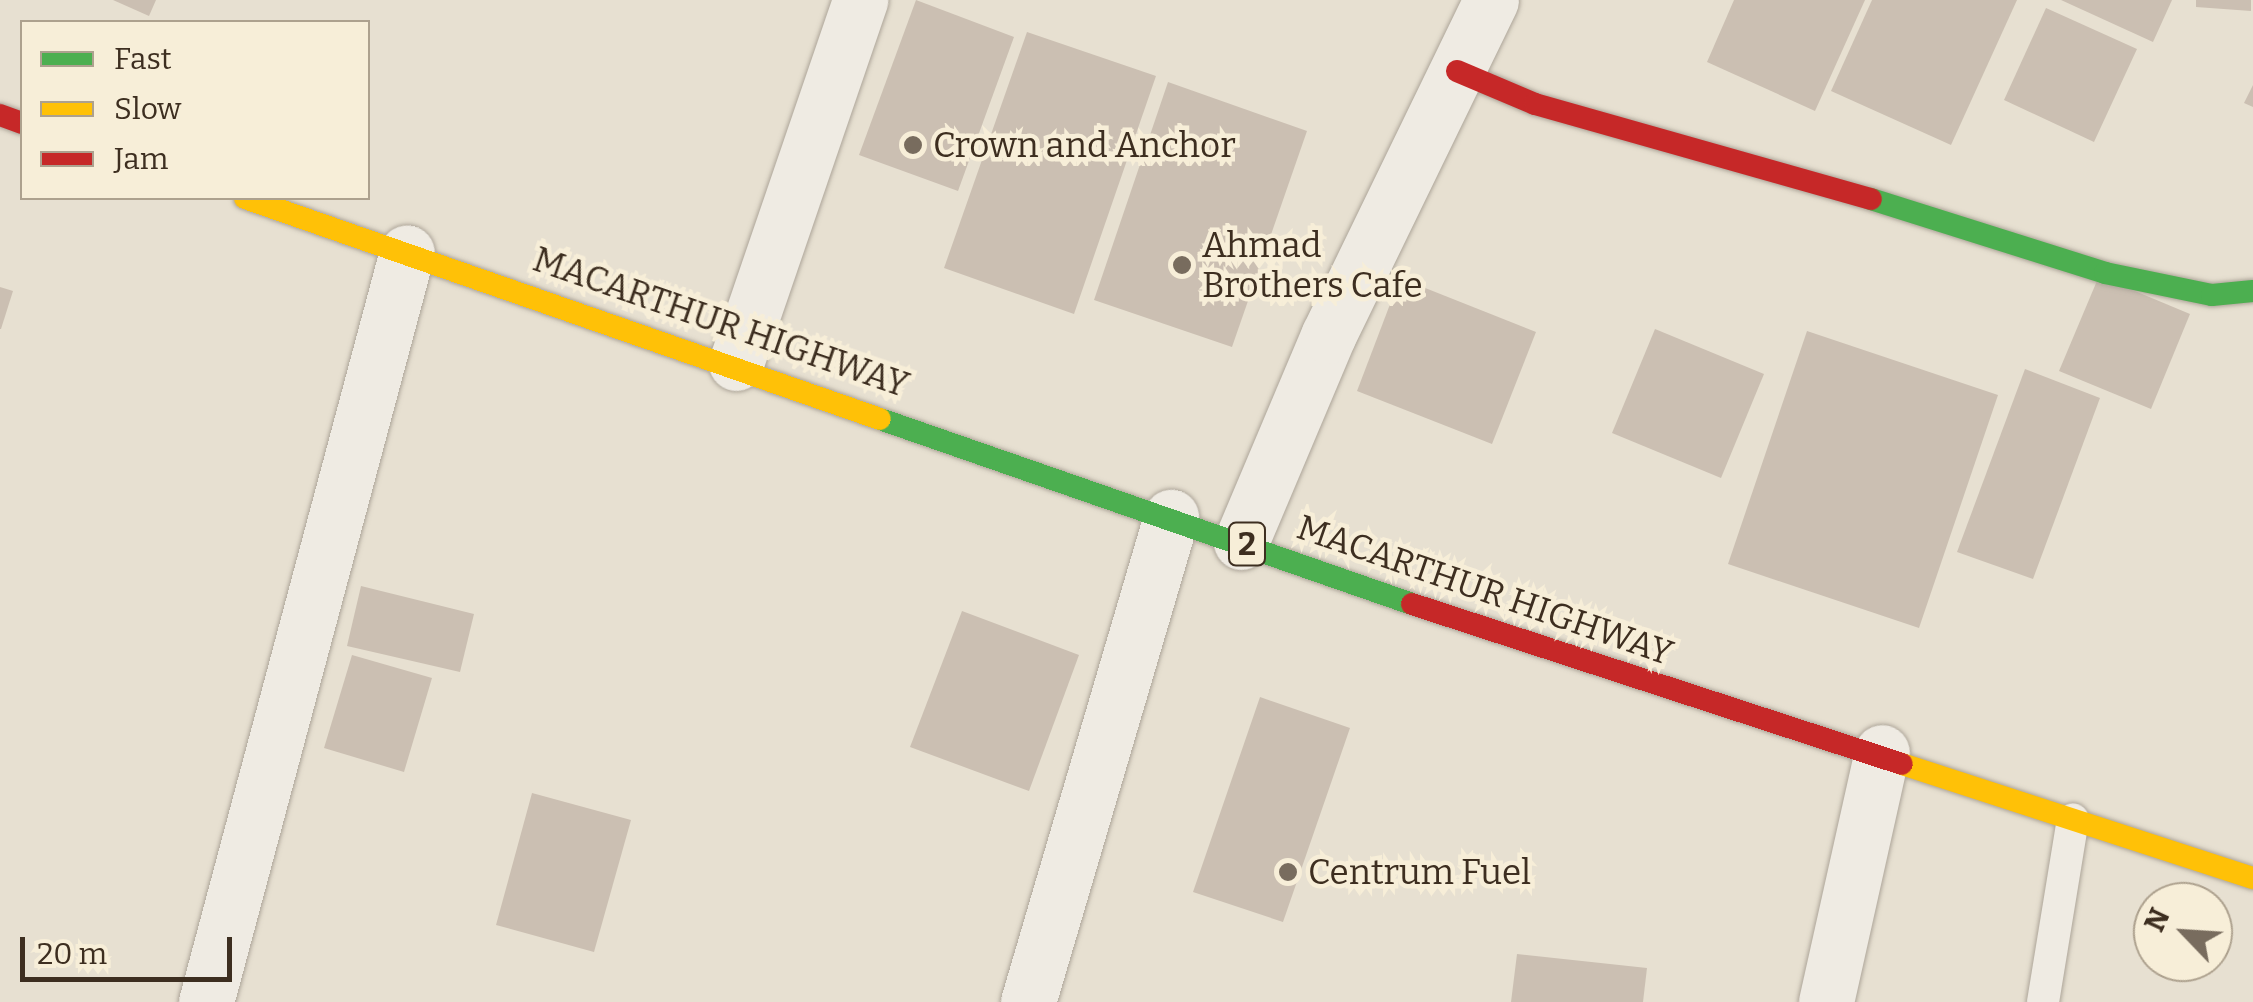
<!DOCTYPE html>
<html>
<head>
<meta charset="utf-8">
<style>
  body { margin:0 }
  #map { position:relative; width:2253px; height:1002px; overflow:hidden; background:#e7e0d1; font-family:Bitter,serif }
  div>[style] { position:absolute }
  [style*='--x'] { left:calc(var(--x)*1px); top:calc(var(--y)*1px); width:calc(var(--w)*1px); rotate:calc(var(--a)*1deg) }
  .building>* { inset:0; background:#cbbfb2 }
  .roads { filter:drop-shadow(0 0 2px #ada599) drop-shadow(0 0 2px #ada599) }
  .lane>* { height:32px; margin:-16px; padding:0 16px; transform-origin:16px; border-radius:16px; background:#efebe3 }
  .street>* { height:55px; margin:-27.5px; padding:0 27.5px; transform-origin:27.5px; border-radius:27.5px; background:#efebe3 }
  .fast>* { height:22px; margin:-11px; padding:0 11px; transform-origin:11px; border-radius:11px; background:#4caf50 }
  .slow>* { height:22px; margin:-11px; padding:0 11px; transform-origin:11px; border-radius:11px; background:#ffc107 }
  .jam>* { height:22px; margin:-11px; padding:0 11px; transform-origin:11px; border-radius:11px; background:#c62828 }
  .dots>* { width:28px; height:28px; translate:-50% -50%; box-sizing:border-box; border:5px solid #f7eed8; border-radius:50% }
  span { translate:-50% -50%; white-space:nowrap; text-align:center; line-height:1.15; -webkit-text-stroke:9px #f7eed8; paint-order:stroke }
  .shield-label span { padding:2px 8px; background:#f7eed8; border:2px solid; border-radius:8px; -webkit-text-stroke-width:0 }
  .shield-label { font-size:32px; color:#3d2e20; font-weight:700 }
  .poi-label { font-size:35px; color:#3d2e20 }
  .left { translate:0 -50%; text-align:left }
  .street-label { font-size:35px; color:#3d2e20 }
  .legend { position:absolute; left:20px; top:20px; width:350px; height:180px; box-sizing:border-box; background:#f7eed8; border:2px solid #ada18e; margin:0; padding:12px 18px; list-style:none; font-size:30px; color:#3d2e20 }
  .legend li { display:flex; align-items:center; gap:20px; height:50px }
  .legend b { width:50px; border:2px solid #ada18e }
  .north { position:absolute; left:2133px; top:882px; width:100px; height:100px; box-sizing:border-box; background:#f7eed8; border:2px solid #ada18e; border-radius:50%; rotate:295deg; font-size:28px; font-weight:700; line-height:40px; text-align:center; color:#3d2e20 }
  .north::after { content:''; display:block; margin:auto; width:35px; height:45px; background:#786c5e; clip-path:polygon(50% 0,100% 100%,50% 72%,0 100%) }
  .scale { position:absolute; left:20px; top:937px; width:212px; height:45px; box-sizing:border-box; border:5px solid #3d2e20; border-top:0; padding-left:12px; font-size:30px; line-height:35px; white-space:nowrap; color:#3d2e20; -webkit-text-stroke:8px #f7eed8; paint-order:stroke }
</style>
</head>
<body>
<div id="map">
  <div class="building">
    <i style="clip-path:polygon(113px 0,156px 0,149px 16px)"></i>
    <i style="clip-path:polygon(916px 0,1014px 37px,958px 191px,859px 155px)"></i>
    <i style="clip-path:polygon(1734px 0,1865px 0,1815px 111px,1707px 62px)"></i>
    <i style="clip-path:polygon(1872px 0,2017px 0,1951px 145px,1831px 91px)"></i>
    <i style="clip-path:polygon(2061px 0,2172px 0,2153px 42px)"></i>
    <i style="clip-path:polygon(2196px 0,2251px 0,2251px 11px,2196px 7px)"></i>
    <i style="clip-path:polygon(2046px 8px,2137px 49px,2094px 142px,2004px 100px)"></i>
    <i style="clip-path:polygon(1027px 32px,1156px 76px,1074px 314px,944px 268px)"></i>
    <i style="clip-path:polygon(1168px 82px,1307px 131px,1232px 347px,1094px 300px)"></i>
    <i style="clip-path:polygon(2253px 85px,2253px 107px,2244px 103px)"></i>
    <i style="clip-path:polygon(2099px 276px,2190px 314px,2151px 409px,2059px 371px)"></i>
    <i style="clip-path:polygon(1400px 278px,1536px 332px,1492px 444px,1357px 391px)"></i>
    <i style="clip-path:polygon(0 287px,13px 291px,1px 329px,0 329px)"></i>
    <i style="clip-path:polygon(1655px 329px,1764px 374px,1721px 478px,1612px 433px)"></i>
    <i style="clip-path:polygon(1807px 331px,1998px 395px,1919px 628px,1728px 564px)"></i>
    <i style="clip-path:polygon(2025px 369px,2100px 398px,2033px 579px,1957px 552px)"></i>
    <i style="clip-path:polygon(361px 586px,474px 614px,460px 672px,347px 646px)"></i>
    <i style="clip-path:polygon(962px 611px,1079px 655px,1029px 791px,910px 747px)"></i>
    <i style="clip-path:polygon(352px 655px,432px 678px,404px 772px,324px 748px)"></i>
    <i style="clip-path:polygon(1260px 697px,1350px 728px,1283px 922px,1193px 892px)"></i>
    <i style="clip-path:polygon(532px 793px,631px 820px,594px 952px,496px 925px)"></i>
    <i style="clip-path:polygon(1517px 954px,1647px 968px,1643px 1002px,1511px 1002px)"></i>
  </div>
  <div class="roads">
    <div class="lane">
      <i style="--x:2043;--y:1002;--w:185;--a:-80.7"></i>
    </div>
    <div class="street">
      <i style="--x:736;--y:363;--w:384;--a:-71.1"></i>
      <i style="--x:1241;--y:542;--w:224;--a:-67.1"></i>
      <i style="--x:1328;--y:336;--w:373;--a:-64.1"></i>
      <i style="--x:206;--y:1002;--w:776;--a:-75"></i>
      <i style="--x:1028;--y:1002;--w:506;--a:-73.57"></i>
      <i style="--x:1826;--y:1002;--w:256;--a:-77.4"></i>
    </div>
    <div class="fast">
      <i style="--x:1871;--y:199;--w:245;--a:17.5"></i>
      <i style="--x:2105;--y:273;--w:109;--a:11.6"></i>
      <i style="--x:2212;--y:295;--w:41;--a:-5.6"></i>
      <i style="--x:880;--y:419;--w:563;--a:19.17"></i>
    </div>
    <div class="slow">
      <i style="--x:245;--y:198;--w:672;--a:19.19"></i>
      <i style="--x:1902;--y:764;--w:369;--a:18"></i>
    </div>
    <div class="jam">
      <i style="--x:1457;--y:71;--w:85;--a:22.9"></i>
      <i style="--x:1535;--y:104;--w:349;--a:15.8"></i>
      <i style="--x:0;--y:115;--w:23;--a:20"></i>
      <i style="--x:1412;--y:604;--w:515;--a:18.08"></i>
    </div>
  </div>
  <div class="dots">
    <i style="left:913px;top:145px;background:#786c5e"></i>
    <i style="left:1182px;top:265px;background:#786c5e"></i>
    <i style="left:1288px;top:872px;background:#786c5e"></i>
  </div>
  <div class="shield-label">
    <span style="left:1247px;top:544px">2</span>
  </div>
  <div class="poi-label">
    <span class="left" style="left:933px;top:145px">Crown and Anchor</span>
    <span class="left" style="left:1202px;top:265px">Ahmad<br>Brothers Cafe</span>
    <span class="left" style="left:1308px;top:872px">Centrum Fuel</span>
  </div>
  <div class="street-label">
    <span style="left:721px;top:322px;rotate:19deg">MACARTHUR HIGHWAY</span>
    <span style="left:1485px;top:590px;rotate:19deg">MACARTHUR HIGHWAY</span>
  </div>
  <ul class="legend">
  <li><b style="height:12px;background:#4caf50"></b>Fast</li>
  <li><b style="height:12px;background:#ffc107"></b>Slow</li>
  <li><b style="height:12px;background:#c62828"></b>Jam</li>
  </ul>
  <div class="north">N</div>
  <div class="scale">20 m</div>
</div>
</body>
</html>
